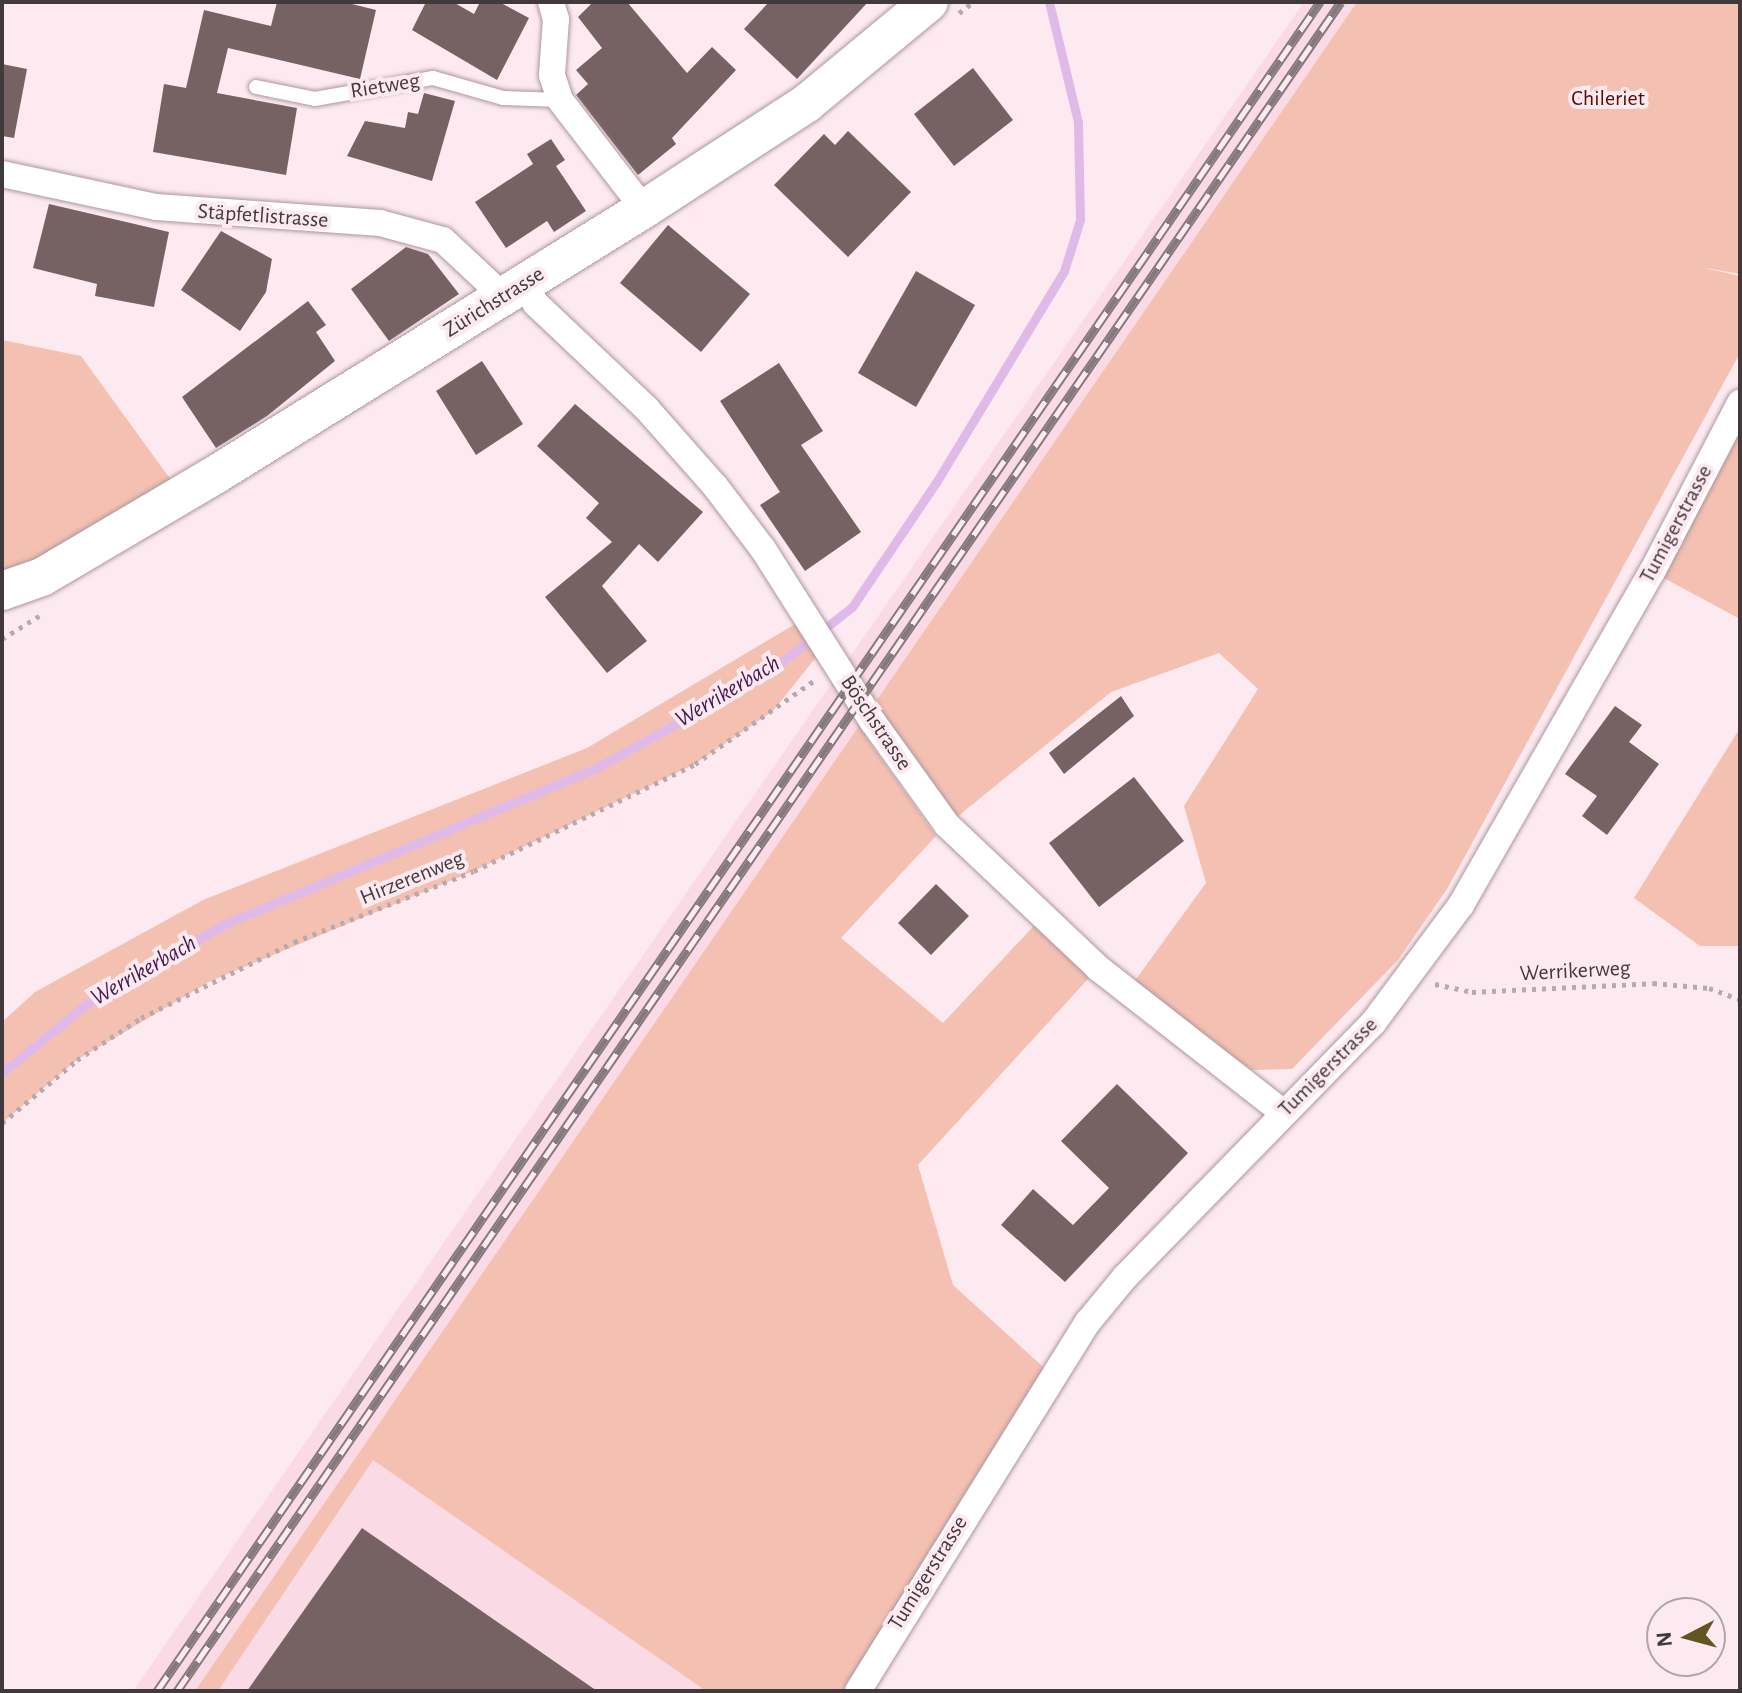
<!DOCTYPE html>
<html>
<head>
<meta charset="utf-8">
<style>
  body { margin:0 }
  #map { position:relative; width:1742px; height:1693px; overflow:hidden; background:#fdeaf0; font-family:"Alegreya Sans",sans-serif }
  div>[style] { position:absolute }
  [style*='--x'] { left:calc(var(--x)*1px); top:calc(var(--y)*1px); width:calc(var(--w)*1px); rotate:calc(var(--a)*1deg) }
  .built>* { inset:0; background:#fadae4 }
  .green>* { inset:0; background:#f4c0b2 }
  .stream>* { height:9px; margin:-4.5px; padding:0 4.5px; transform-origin:4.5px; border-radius:4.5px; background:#dfbae9 }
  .building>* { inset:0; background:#776263 }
  .path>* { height:5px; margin-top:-2.5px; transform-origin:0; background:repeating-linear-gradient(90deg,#b8a9ae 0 4px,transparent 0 10px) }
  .roads { filter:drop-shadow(0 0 2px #ac969d) drop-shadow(0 0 2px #ac969d) }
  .service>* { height:14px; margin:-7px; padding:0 7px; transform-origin:7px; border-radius:7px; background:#fff }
  .minor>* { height:26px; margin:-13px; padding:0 13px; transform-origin:13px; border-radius:13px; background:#fff }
  .secondary>* { height:38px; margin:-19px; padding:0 19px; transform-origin:19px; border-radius:19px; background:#fff }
  .rail>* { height:9px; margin-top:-4.5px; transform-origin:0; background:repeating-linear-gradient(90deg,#fdeaf0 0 18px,#85797d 0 36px); box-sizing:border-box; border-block:2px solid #85797d }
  span { translate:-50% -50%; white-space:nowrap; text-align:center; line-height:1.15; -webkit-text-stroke:8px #fdeaf0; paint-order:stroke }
  .street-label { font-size:22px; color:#42393c }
  .park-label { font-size:22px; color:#530c00 }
  .water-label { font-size:24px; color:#451951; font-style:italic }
  .frame { position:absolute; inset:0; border:4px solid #42393c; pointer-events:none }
  .north { position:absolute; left:1646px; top:1597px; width:80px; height:80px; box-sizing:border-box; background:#fdeaf0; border:2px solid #b2a3a8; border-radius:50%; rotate:264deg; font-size:22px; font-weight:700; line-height:32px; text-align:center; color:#42393c }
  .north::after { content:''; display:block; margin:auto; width:28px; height:36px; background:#645421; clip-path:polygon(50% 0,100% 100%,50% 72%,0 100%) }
</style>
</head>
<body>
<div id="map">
  <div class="built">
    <i style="clip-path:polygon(1304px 2px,1357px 2px,195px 1691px,133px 1691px)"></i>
    <i style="clip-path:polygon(372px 1459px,706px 1691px,218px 1691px)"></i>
  </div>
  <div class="green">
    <i style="clip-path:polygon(1357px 2px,1740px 2px,1740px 274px,1700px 267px,1740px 276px,1740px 353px,1447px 889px,1398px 960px,1292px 1069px,1252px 1070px,1131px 986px,1206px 883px,1184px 806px,1258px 689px,1219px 653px,1111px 692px,957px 817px,873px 722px,865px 736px,936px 836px,841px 938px,943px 1023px,1043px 916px,1098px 968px,918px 1165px,953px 1285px,1052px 1375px,858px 1691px,706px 1691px,373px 1460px,218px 1691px,195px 1691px)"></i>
    <i style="clip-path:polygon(2px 340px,81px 356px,184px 498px,2px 588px)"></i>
    <i style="clip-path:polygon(1740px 428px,1740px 619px,1660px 576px)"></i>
    <i style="clip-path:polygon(807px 617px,825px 646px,773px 711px,695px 764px,474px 871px,211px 981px,77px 1060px,2px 1123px,2px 1022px,35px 992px,203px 900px,587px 748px)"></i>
    <i style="clip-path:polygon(1740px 728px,1740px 946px,1700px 946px,1634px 898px)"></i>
  </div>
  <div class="stream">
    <i style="--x:2;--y:1073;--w:107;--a:-39.3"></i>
    <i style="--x:85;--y:1005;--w:162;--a:-30.1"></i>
    <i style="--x:225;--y:924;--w:405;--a:-22.8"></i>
    <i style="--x:598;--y:767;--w:191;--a:-28.9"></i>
    <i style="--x:765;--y:675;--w:110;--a:-38"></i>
    <i style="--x:852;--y:607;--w:152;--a:-56"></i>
    <i style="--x:937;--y:481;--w:245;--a:-58.8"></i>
    <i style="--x:1064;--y:271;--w:53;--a:-72.6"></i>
    <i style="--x:1080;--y:220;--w:98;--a:-91.2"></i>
    <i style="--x:1078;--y:122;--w:123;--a:-103.6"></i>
  </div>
  <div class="building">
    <i style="clip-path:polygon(277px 2px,344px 2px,376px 10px,360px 79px,228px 48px,217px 93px,297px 108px,286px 175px,153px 152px,164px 84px,186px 88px,204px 10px,271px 26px)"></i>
    <i style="clip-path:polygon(426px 2px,453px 2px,474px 14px,480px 2px,499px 2px,529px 18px,497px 80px,412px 30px)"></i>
    <i style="clip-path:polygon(593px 2px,627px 2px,687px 73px,712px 47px,736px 70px,672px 138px,676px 144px,638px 175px,576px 95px,588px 84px,576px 70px,602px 48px,578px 17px)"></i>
    <i style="clip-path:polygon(769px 2px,868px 2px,797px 79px,744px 29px)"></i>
    <i style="clip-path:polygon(2px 64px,27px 69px,14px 138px,2px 136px)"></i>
    <i style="clip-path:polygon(973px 68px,1013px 120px,954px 166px,914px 114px)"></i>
    <i style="clip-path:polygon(424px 93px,455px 101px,432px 181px,347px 156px,365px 121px,405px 128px,408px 112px,418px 114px)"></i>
    <i style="clip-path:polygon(848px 131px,911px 192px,848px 257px,774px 185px,824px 134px,835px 145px)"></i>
    <i style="clip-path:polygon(551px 139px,565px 160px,556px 166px,586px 211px,554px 232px,547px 221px,506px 248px,475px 202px,533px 164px,527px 154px)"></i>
    <i style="clip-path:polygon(49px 204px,169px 232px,154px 307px,95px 296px,97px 284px,33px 268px)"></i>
    <i style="clip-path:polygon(668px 225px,750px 294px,701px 352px,620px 283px)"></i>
    <i style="clip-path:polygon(221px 231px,272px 259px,266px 292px,240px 331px,181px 290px)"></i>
    <i style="clip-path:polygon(406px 247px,428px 254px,459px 294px,389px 341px,351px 289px)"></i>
    <i style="clip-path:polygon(916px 271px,975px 305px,916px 407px,858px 373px)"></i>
    <i style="clip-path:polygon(308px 301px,326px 325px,316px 332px,335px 361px,267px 416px,216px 448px,182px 397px)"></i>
    <i style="clip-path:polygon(482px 361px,523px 424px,476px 455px,436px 391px)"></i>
    <i style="clip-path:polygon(779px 363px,823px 431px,801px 445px,861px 532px,805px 571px,760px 505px,780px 492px,720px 401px)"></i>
    <i style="clip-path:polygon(575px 404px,703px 512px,658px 562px,639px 544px,602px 586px,647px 641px,607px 673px,545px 597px,612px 542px,586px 518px,599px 503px,537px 446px)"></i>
    <i style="clip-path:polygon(1121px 696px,1134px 716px,1064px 774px,1049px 753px)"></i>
    <i style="clip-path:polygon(1615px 706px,1642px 725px,1629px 742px,1659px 764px,1607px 835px,1582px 816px,1597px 796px,1565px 774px)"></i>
    <i style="clip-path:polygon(1134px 777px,1184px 841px,1099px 907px,1049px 843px)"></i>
    <i style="clip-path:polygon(936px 884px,969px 916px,931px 955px,898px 923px)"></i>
    <i style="clip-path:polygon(1117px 1084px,1188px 1153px,1065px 1282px,1001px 1225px,1033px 1189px,1073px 1225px,1109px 1188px,1061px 1141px)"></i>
    <i style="clip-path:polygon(362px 1528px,597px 1691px,247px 1691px)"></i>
  </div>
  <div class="path">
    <i style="--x:959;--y:13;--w:18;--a:-38"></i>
    <i style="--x:2;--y:639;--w:44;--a:-31.9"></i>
    <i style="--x:1435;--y:984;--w:38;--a:12"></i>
    <i style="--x:1472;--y:992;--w:181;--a:-2.8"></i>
    <i style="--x:1653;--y:983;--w:56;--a:5.1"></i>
    <i style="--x:1709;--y:988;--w:33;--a:20"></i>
    <i style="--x:2;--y:1123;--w:98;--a:-40"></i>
    <i style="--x:77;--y:1060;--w:77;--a:-33.3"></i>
    <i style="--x:141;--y:1018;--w:171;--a:-26.4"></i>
    <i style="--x:294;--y:942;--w:193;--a:-21.5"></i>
    <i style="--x:474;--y:871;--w:246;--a:-25.8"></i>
    <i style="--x:695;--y:764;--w:146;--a:-35"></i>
  </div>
  <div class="roads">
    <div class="service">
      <i style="--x:256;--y:87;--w:60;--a:11.5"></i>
      <i style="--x:315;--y:99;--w:120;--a:-10.1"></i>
      <i style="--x:433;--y:78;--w:73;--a:15.9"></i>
      <i style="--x:503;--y:98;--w:57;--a:2"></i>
    </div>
    <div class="minor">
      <i style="--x:551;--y:2;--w:18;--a:74"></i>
      <i style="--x:556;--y:19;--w:56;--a:94.1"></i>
      <i style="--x:552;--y:75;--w:26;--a:72"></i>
      <i style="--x:560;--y:100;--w:138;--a:52.4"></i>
      <i style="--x:2;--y:174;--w:157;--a:12.1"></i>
      <i style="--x:156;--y:207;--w:225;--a:4.1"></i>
      <i style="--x:380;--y:223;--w:65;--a:15.1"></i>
      <i style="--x:443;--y:240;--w:82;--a:43"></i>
      <i style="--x:523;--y:284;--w:24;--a:57"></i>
      <i style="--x:536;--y:304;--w:153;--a:43.4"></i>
      <i style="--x:647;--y:409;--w:103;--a:48.6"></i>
      <i style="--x:715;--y:486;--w:79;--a:52.7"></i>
      <i style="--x:763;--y:549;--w:205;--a:57.6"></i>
      <i style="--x:873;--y:722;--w:127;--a:54.3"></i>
      <i style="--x:947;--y:825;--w:208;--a:43.4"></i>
      <i style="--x:1098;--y:968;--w:234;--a:38"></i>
      <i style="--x:858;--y:1691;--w:435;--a:-58.1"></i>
      <i style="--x:1088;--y:1322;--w:58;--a:-50.6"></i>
      <i style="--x:1125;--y:1277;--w:355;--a:-45.7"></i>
      <i style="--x:1373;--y:1023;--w:147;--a:-53.3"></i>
      <i style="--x:1461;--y:905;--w:384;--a:-60.2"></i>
      <i style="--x:1652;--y:572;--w:191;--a:-62.5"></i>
    </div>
    <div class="secondary">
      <i style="--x:2;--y:591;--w:42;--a:-19.3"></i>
      <i style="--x:42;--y:577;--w:201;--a:-30.5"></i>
      <i style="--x:215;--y:475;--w:505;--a:-31.8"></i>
      <i style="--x:644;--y:209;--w:194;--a:-33"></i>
      <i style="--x:807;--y:103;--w:158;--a:-39.6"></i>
    </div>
  </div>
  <div class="rail">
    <i style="--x:157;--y:1691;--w:2051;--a:-55.45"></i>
    <i style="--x:177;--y:1691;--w:2051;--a:-55.43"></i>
  </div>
  <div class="street-label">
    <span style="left:385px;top:86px;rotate:-9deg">Rietweg</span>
    <span style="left:263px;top:216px;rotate:4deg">Stäpfetlistrasse</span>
    <span style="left:494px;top:302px;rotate:-32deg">Zürichstrasse</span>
    <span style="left:1676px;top:524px;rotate:-62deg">Tumigerstrasse</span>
    <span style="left:876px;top:723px;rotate:56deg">Böschstrasse</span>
    <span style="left:412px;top:878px;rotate:-22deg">Hirzerenweg</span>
    <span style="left:1575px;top:971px;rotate:-3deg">Werrikerweg</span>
    <span style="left:1328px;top:1067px;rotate:-45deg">Tumigerstrasse</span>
    <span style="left:928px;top:1573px;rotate:-58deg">Tumigerstrasse</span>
  </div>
  <div class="park-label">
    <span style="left:1608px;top:99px">Chileriet</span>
  </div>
  <div class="water-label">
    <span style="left:728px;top:692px;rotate:-31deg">Werrikerbach</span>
    <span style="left:144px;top:971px;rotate:-30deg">Werrikerbach</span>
  </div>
  <div class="frame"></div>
  <div class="north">N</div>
</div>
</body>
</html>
